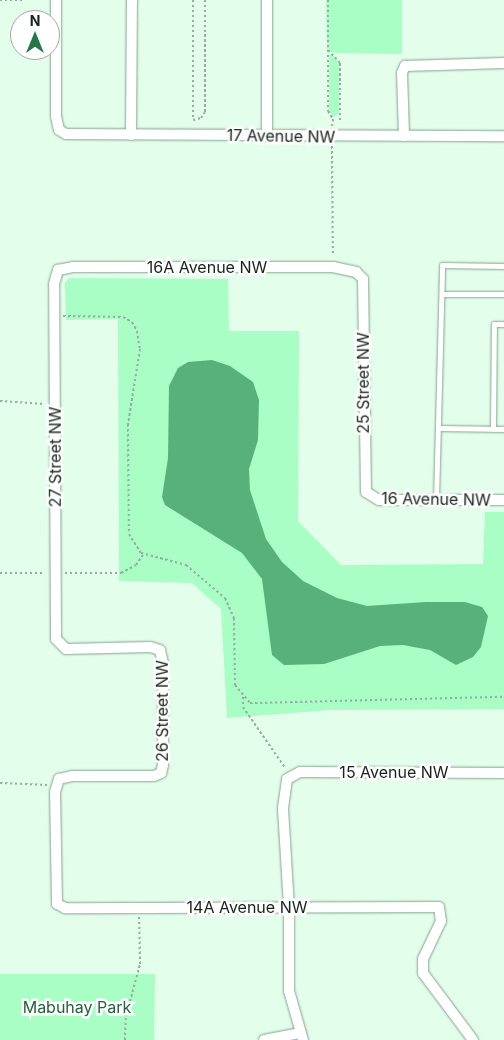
<!DOCTYPE html>
<html>
<head>
<meta charset="utf-8">
<style>
  body { margin:0 }
  #map { position:relative; width:504px; height:1040px; overflow:hidden; background:#e3feeb; font-family:Inter,sans-serif }
  div>[style] { position:absolute }
  [style*='--x'] { left:calc(var(--x)*1px); top:calc(var(--y)*1px); width:calc(var(--w)*1px); rotate:calc(var(--a)*1deg) }
  .green>* { inset:0; background:#a8fec5 }
  .water>* { inset:0; background:#57b179 }
  .path>* { height:2px; margin-top:-1px; transform-origin:0; background:repeating-linear-gradient(90deg,#96ac9d 0 2.5px,transparent 0 5px) }
  .roads { filter:drop-shadow(0 0 1px #84a48e) drop-shadow(0 0 1px #84a48e) }
  .lane>* { height:5px; margin:-2.5px; padding:0 2.5px; transform-origin:2.5px; border-radius:2.5px; background:#fff }
  .street>* { height:10px; margin:-5px; padding:0 5px; transform-origin:5px; border-radius:5px; background:#fff }
  span { translate:-50% -50%; white-space:nowrap; text-align:center; line-height:1.15; -webkit-text-stroke:5px #fff; paint-order:stroke }
  .street-label { font-size:16px; color:#17241b }
  .park-label { font-size:16px; color:#21613c }
  .north { position:absolute; left:10px; top:10px; width:50px; height:50px; box-sizing:border-box; background:#fff; border:1px solid #a2a7a4; border-radius:50%; rotate:0deg; font-size:14px; font-weight:700; line-height:20px; text-align:center; color:#17241b }
  .north::after { content:''; display:block; margin:auto; width:18px; height:22px; background:#257748; clip-path:polygon(50% 0,100% 100%,50% 72%,0 100%) }
</style>
</head>
<body>
<div id="map">
  <div class="green">
    <i style="clip-path:polygon(326px 0,402px 0,402px 54px,335px 53px,327px 50px)"></i>
    <i style="clip-path:polygon(329px 54px,336px 57px,339px 63px,339px 114px,333px 117px,329px 111px)"></i>
    <i style="clip-path:polygon(69px 278px,228px 279px,229px 331px,299px 331px,298px 521px,341px 565px,483px 564px,485px 512px,504px 512px,504px 709px,330px 710px,227px 718px,221px 609px,192px 583px,119px 581px,118px 319px,66px 320px,65px 283px)"></i>
    <i style="clip-path:polygon(0 974px,155px 974px,154px 1040px,0 1040px)"></i>
  </div>
  <div class="water">
    <i style="clip-path:polygon(212px 360px,230px 366px,253px 382px,259px 400px,258px 440px,249px 469px,250px 490px,266px 539px,282px 562px,303px 581px,337px 598px,367px 606px,426px 602px,465px 602px,482px 607px,488px 616px,481px 647px,473px 657px,456px 665px,430px 650px,403px 645px,380px 646px,324px 664px,284px 665px,272px 655px,262px 579px,242px 553px,165px 505px,162px 497px,168px 458px,169px 386px,178px 368px,188px 362px)"></i>
  </div>
  <div class="path">
    <i style="--x:0;--y:0;--w:23;--a:0"></i>
    <i style="--x:193;--y:0;--w:120;--a:90"></i>
    <i style="--x:193;--y:120;--w:8;--a:-14"></i>
    <i style="--x:201;--y:118;--w:7;--a:-56"></i>
    <i style="--x:205;--y:112;--w:112;--a:-90"></i>
    <i style="--x:328;--y:0;--w:111;--a:90"></i>
    <i style="--x:328;--y:111;--w:9;--a:58"></i>
    <i style="--x:333;--y:119;--w:7;--a:98"></i>
    <i style="--x:328;--y:50;--w:18;--a:47"></i>
    <i style="--x:340;--y:63;--w:59;--a:90"></i>
    <i style="--x:332;--y:146;--w:110;--a:89.5"></i>
    <i style="--x:63;--y:316;--w:60;--a:1"></i>
    <i style="--x:123;--y:317;--w:10;--a:29"></i>
    <i style="--x:132;--y:322;--w:10;--a:61"></i>
    <i style="--x:137;--y:331;--w:18;--a:81"></i>
    <i style="--x:140;--y:349;--w:76;--a:99.1"></i>
    <i style="--x:128;--y:424;--w:110;--a:89.5"></i>
    <i style="--x:129;--y:534;--w:22;--a:58"></i>
    <i style="--x:141;--y:553;--w:47;--a:14.9"></i>
    <i style="--x:186;--y:565;--w:51;--a:40.2"></i>
    <i style="--x:225;--y:598;--w:22;--a:66"></i>
    <i style="--x:234;--y:618;--w:67;--a:89.1"></i>
    <i style="--x:235;--y:685;--w:23;--a:50"></i>
    <i style="--x:250;--y:703;--w:254;--a:-1.4"></i>
    <i style="--x:0;--y:401;--w:45;--a:3.8"></i>
    <i style="--x:0;--y:573;--w:45;--a:0"></i>
    <i style="--x:65;--y:573;--w:56;--a:0"></i>
    <i style="--x:121;--y:573;--w:17;--a:-28"></i>
    <i style="--x:136;--y:565;--w:12;--a:-55"></i>
    <i style="--x:243;--y:697;--w:10;--a:90"></i>
    <i style="--x:243;--y:707;--w:75;--a:55.3"></i>
    <i style="--x:0;--y:783;--w:47;--a:2.4"></i>
    <i style="--x:125;--y:1040;--w:24;--a:-88"></i>
    <i style="--x:126;--y:1016;--w:54;--a:-74.9"></i>
    <i style="--x:140;--y:964;--w:47;--a:-91.2"></i>
  </div>
  <div class="roads">
    <div class="lane">
      <i style="--x:442;--y:294;--w:62;--a:0"></i>
      <i style="--x:440;--y:428;--w:64;--a:0.9"></i>
      <i style="--x:493;--y:429;--w:105;--a:-89.5"></i>
      <i style="--x:494;--y:324;--w:10;--a:0"></i>
      <i style="--x:436;--y:500;--w:235;--a:-88.5"></i>
      <i style="--x:442;--y:265;--w:62;--a:0.9"></i>
    </div>
    <div class="street">
      <i style="--x:56;--y:0;--w:116;--a:90"></i>
      <i style="--x:56;--y:116;--w:14;--a:78"></i>
      <i style="--x:59;--y:130;--w:8;--a:30"></i>
      <i style="--x:66;--y:134;--w:438;--a:0.3"></i>
      <i style="--x:267;--y:0;--w:136;--a:90"></i>
      <i style="--x:131;--y:135;--w:135;--a:-89.6"></i>
      <i style="--x:404;--y:136;--w:63;--a:-91.8"></i>
      <i style="--x:402;--y:73;--w:8;--a:-67"></i>
      <i style="--x:405;--y:66;--w:99;--a:-1.7"></i>
      <i style="--x:264;--y:1040;--w:37;--a:-11"></i>
      <i style="--x:303;--y:1040;--w:51;--a:-105.9"></i>
      <i style="--x:289;--y:991;--w:84;--a:-90"></i>
      <i style="--x:289;--y:907;--w:99;--a:-93.5"></i>
      <i style="--x:283;--y:808;--w:29;--a:-82"></i>
      <i style="--x:287;--y:779;--w:15;--a:-28"></i>
      <i style="--x:300;--y:772;--w:204;--a:0.3"></i>
      <i style="--x:473;--y:1040;--w:84;--a:-126.7"></i>
      <i style="--x:423;--y:973;--w:14;--a:-90"></i>
      <i style="--x:423;--y:959;--w:42;--a:-64.7"></i>
      <i style="--x:441;--y:921;--w:14;--a:-98"></i>
      <i style="--x:439;--y:907;--w:374;--a:179.8"></i>
      <i style="--x:65;--y:908;--w:9;--a:-153"></i>
      <i style="--x:57;--y:904;--w:112;--a:-91"></i>
      <i style="--x:55;--y:792;--w:14;--a:-73"></i>
      <i style="--x:59;--y:779;--w:13;--a:-13"></i>
      <i style="--x:72;--y:776;--w:82;--a:0"></i>
      <i style="--x:154;--y:776;--w:8;--a:-23"></i>
      <i style="--x:161;--y:773;--w:8;--a:-76"></i>
      <i style="--x:163;--y:765;--w:102;--a:-90"></i>
      <i style="--x:163;--y:663;--w:13;--a:-103"></i>
      <i style="--x:160;--y:650;--w:10;--a:-163"></i>
      <i style="--x:150;--y:647;--w:84;--a:178.6"></i>
      <i style="--x:66;--y:649;--w:14;--a:-135"></i>
      <i style="--x:56;--y:639;--w:355;--a:-90.3"></i>
      <i style="--x:54;--y:284;--w:15;--a:-74"></i>
      <i style="--x:58;--y:270;--w:15;--a:-11"></i>
      <i style="--x:73;--y:267;--w:260;--a:0"></i>
      <i style="--x:333;--y:267;--w:24;--a:12"></i>
      <i style="--x:356;--y:272;--w:10;--a:45"></i>
      <i style="--x:363;--y:279;--w:213;--a:89.2"></i>
      <i style="--x:366;--y:492;--w:15;--a:32"></i>
      <i style="--x:379;--y:500;--w:125;--a:0"></i>
    </div>
  </div>
  <div class="street-label">
    <span style="left:281px;top:136px;rotate:1deg">17 Avenue NW</span>
    <span style="left:207px;top:267px">16A Avenue NW</span>
    <span style="left:363px;top:383px;rotate:-90deg">25 Street NW</span>
    <span style="left:55px;top:457px;rotate:-90deg">27 Street NW</span>
    <span style="left:436px;top:499px;rotate:1deg">16 Avenue NW</span>
    <span style="left:162px;top:711px;rotate:-90deg">26 Street NW</span>
    <span style="left:394px;top:772px">15 Avenue NW</span>
    <span style="left:247px;top:907px">14A Avenue NW</span>
  </div>
  <div class="park-label">
    <span style="left:77px;top:1007px">Mabuhay Park</span>
  </div>
  <div class="north">N</div>
</div>
</body>
</html>
